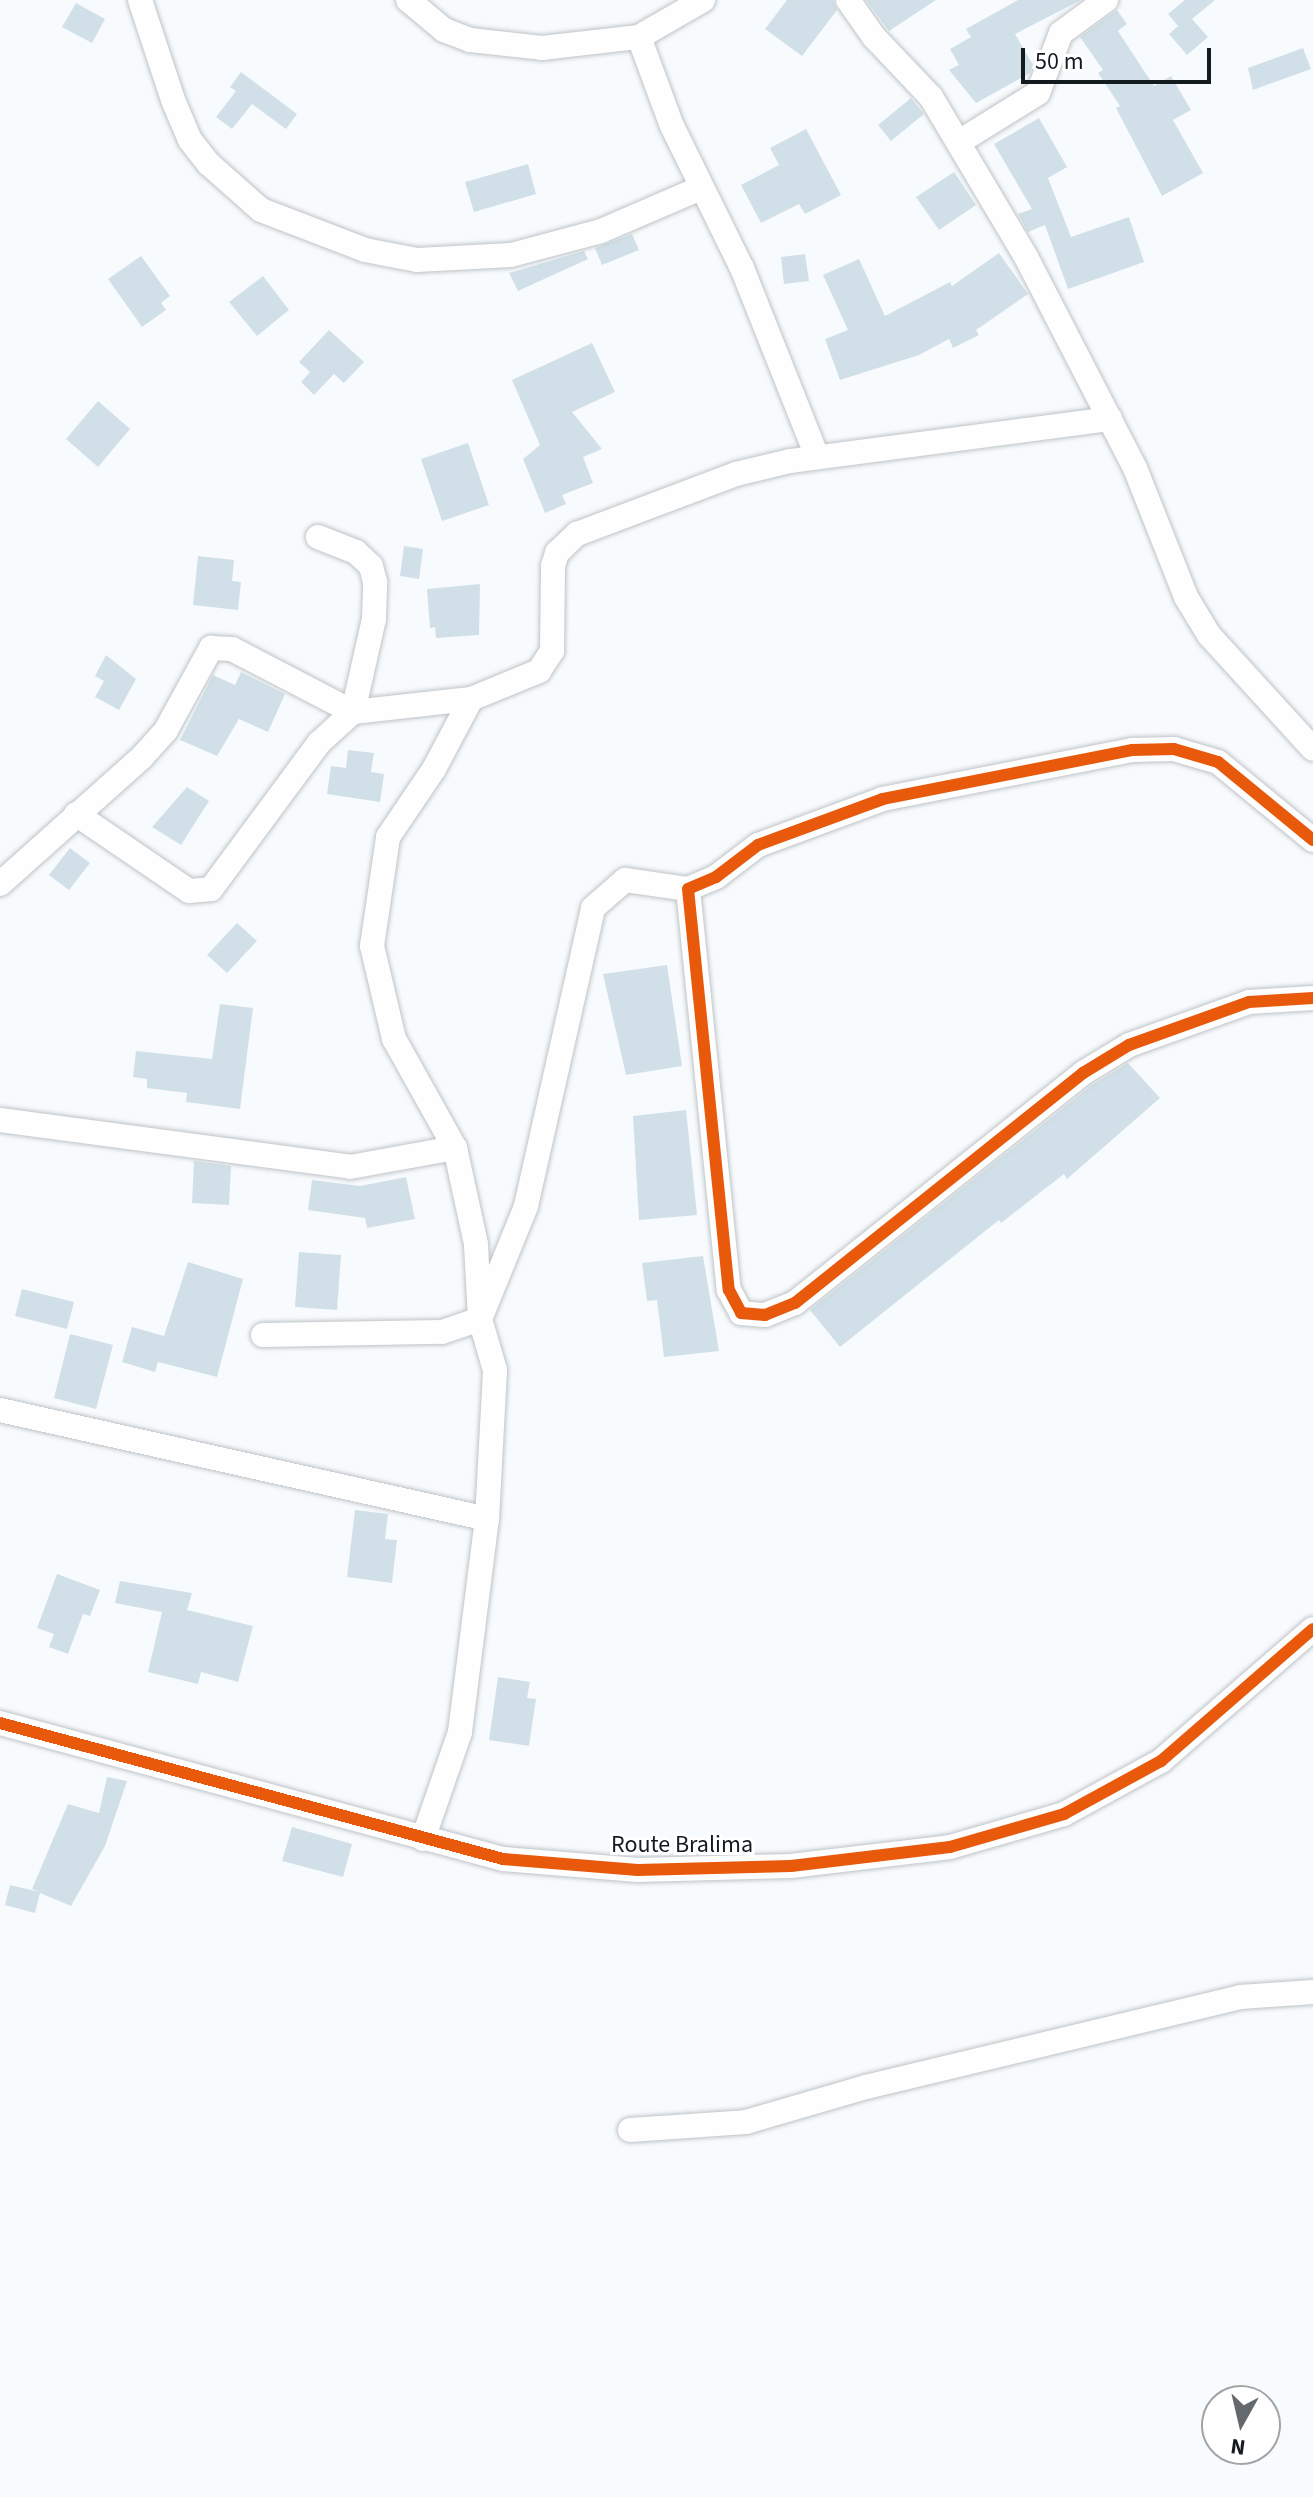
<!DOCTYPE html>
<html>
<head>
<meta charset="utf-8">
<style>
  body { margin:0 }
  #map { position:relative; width:1313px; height:2497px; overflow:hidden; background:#f8fbfd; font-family:"Source Sans 3",sans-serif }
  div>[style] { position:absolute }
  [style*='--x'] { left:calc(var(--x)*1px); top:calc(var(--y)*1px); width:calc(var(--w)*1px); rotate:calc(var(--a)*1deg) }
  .building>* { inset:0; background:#d1e0e8 }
  .roads { filter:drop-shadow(0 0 2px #bec3c7) drop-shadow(0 0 2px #bec3c7) }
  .street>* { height:24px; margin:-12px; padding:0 12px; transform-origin:12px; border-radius:12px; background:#fefeff }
  .cycleway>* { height:12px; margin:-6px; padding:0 6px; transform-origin:6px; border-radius:6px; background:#e8590c }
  span { translate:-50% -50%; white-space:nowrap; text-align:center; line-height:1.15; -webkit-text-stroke:6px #fff; paint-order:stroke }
  .street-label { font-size:24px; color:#131b1f }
  .north { position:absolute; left:1201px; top:2385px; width:80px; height:80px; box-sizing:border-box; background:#fff; border:2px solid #a1a4a5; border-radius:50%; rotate:188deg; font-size:22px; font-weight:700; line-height:32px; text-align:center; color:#131b1f }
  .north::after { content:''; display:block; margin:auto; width:28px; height:36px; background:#63696d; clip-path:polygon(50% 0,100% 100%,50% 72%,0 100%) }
  .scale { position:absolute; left:1021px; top:48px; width:190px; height:36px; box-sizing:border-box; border:4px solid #131b1f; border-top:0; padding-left:10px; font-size:24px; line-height:28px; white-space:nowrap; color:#131b1f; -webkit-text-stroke:6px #fff; paint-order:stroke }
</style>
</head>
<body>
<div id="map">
  <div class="building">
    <i style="clip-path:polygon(787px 0,833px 0,837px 10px,802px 56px,765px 29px)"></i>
    <i style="clip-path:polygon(866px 0,936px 0,889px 31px)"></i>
    <i style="clip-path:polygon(1018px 0,1081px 0,1015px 34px,1033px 65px,1030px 73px,976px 103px,949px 70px,959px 65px,950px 49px,971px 37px,966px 29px)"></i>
    <i style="clip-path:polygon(1185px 0,1215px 0,1192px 19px,1208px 37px,1187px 55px,1169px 34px,1178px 26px,1168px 14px)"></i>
    <i style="clip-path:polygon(76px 3px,105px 19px,92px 43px,62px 27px)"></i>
    <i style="clip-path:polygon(1117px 10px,1127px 24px,1118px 31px,1154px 86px,1171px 76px,1191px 110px,1173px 120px,1203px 173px,1162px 196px,1116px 108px,1120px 106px,1098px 73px,1103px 70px,1080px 37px)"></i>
    <i style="clip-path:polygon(1303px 48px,1311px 69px,1253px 90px,1248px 68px)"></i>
    <i style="clip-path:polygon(241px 72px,297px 114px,286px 129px,252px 104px,232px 129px,216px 117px,236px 91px,230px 87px)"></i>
    <i style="clip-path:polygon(911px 98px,924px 114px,891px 141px,878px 125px)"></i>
    <i style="clip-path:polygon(1039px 118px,1067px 167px,1048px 178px,1071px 237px,1129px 217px,1144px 262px,1068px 289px,1045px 225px,1028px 232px,1018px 214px,1032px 209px,994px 144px)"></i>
    <i style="clip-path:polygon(806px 129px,841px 195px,805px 214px,799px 204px,761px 223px,741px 185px,779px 165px,770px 148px)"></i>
    <i style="clip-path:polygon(528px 164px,536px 194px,474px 212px,465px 182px)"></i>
    <i style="clip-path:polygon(954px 172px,976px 205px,939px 230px,916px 197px)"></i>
    <i style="clip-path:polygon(632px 234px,639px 250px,602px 265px,595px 248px)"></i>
    <i style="clip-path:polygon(584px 251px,588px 259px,518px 291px,509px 273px)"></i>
    <i style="clip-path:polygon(999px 253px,1028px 294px,976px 330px,979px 335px,953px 348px,949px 339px,919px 355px,840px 380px,825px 339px,848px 330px,823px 275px,859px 259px,885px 316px,950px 282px,952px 286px)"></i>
    <i style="clip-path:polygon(805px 254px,809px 281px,784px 284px,781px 257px)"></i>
    <i style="clip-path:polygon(141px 256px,170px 296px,161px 303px,166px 310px,142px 327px,108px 279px)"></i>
    <i style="clip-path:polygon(263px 276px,289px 310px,257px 336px,229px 302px)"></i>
    <i style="clip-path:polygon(329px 330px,364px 362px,344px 383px,334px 374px,314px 395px,301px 382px,310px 372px,299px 362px)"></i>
    <i style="clip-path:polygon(592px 343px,615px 392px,572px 412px,602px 449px,583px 457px,593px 483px,562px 495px,566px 504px,545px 513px,523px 459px,540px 445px,512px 380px)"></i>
    <i style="clip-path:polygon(98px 401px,130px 429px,98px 467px,66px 439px)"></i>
    <i style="clip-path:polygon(468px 443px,489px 505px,442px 521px,421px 459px)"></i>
    <i style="clip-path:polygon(404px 546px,423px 549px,419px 579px,400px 576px)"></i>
    <i style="clip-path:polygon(198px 556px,234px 560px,232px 581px,241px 582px,238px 610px,193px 605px)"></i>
    <i style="clip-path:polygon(480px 584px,479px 635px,436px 638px,435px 627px,430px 628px,427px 589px)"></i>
    <i style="clip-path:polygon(106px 655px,136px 679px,119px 710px,95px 697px,104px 681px,95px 676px)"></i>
    <i style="clip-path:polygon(241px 672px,285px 694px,268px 732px,239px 719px,217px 756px,180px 740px,213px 675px,235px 685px)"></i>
    <i style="clip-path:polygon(348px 750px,374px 753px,371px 772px,384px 774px,380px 802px,327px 794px,331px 766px,346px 768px)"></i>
    <i style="clip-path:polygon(187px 787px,209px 801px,181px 845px,152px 827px)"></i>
    <i style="clip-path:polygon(70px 848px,90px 863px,69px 890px,49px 875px)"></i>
    <i style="clip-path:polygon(237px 923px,257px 941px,227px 973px,207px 955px)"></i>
    <i style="clip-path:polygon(667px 965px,682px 1066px,626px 1075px,603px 974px)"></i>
    <i style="clip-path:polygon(220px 1004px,253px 1008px,240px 1109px,186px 1102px,187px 1093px,147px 1088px,147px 1079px,133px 1077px,136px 1051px,212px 1059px)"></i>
    <i style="clip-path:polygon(1128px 1063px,1160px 1098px,1067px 1179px,1064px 1174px,1001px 1223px,999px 1220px,840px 1347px,810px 1310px,1092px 1085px)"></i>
    <i style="clip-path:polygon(686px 1110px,697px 1215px,639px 1220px,633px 1116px)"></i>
    <i style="clip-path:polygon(194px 1161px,231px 1166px,229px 1205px,192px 1203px)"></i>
    <i style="clip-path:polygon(406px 1177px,415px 1219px,367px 1228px,365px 1218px,308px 1210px,312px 1180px,360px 1186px)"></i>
    <i style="clip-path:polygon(299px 1252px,341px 1255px,337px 1310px,295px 1307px)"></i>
    <i style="clip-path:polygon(703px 1256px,719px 1351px,664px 1357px,657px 1300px,647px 1301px,642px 1263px)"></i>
    <i style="clip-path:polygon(188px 1262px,243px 1279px,217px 1377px,158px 1362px,155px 1372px,122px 1362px,132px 1327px,164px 1336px)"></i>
    <i style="clip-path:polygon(22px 1289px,74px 1302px,67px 1329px,15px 1316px)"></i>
    <i style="clip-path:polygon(70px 1334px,113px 1345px,96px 1409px,54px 1398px)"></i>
    <i style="clip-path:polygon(355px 1510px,388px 1514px,385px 1539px,397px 1540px,392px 1583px,347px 1577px)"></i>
    <i style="clip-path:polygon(57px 1574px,100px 1590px,90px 1616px,83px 1614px,68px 1654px,49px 1647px,54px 1634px,37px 1628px)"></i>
    <i style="clip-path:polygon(120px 1581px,192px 1593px,187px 1610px,253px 1626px,238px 1682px,201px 1672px,198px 1684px,148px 1672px,162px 1612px,115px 1603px)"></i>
    <i style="clip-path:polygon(498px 1677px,530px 1682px,527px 1698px,536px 1699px,529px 1746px,489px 1740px)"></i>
    <i style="clip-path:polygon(107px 1777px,127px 1781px,105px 1846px,71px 1906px,40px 1893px,35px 1913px,5px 1905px,10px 1885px,40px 1892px,32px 1889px,68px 1804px,99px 1813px)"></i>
    <i style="clip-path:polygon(292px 1827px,352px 1844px,343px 1877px,282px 1861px)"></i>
  </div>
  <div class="roads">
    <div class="street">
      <i style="--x:140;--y:0;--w:105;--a:71.7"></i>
      <i style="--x:173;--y:100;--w:43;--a:67"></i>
      <i style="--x:190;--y:140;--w:31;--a:52"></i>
      <i style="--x:209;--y:164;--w:69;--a:41.5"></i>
      <i style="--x:261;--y:210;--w:111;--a:21"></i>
      <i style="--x:365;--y:250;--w:53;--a:10.9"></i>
      <i style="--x:417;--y:260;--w:94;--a:-3"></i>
      <i style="--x:511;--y:255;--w:93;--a:-14.9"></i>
      <i style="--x:601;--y:231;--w:109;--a:-23.3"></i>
      <i style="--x:408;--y:0;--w:47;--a:39.8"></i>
      <i style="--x:444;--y:30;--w:28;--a:21"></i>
      <i style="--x:470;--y:40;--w:72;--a:6.3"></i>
      <i style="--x:542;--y:48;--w:98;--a:-6.5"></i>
      <i style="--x:639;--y:37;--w:74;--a:-30"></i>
      <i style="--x:848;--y:0;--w:45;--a:54.9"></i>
      <i style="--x:874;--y:37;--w:83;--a:46.5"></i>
      <i style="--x:931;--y:97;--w:186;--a:59.3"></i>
      <i style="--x:1026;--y:257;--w:237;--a:62.7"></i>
      <i style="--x:1135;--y:468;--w:139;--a:68.4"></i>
      <i style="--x:1186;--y:597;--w:44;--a:58.8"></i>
      <i style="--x:1209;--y:635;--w:154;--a:47.6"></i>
      <i style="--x:639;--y:37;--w:95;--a:69.7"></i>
      <i style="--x:672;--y:126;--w:158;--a:63.8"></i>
      <i style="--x:742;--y:268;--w:202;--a:68.3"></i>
      <i style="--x:959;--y:142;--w:93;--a:-31.8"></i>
      <i style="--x:1038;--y:93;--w:64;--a:-69"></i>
      <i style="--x:1061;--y:33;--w:56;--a:-36.3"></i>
      <i style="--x:76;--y:814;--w:137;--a:34.3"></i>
      <i style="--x:189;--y:891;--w:22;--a:-5"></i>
      <i style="--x:211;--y:889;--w:182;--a:-53.5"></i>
      <i style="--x:319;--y:743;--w:46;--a:-42.4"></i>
      <i style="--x:353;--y:712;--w:119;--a:-6.3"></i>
      <i style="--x:471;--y:699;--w:74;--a:-22.4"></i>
      <i style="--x:539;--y:671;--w:24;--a:-57"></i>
      <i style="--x:552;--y:651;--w:85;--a:-89.3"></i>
      <i style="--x:553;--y:566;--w:14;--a:-73"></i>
      <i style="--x:557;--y:553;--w:28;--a:-44"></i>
      <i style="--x:577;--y:534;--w:170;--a:-20.7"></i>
      <i style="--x:736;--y:474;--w:56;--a:-13.5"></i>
      <i style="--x:790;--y:461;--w:323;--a:-7.5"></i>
      <i style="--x:1313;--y:840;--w:123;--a:-140.6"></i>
      <i style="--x:1218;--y:762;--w:46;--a:-163.5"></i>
      <i style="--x:1174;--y:749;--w:42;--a:178.6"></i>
      <i style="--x:1132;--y:750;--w:254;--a:168.9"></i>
      <i style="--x:883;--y:799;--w:133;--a:159.8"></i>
      <i style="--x:758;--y:845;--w:53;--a:142.7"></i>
      <i style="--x:716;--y:877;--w:30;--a:157"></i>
      <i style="--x:688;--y:889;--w:403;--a:84.2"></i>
      <i style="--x:729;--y:1290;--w:26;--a:62"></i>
      <i style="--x:741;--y:1313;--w:24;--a:5"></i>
      <i style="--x:765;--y:1315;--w:32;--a:-22"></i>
      <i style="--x:795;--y:1303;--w:369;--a:-38.6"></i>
      <i style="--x:1083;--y:1073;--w:54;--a:-31.3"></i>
      <i style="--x:1129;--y:1045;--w:127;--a:-19.7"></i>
      <i style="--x:1249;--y:1002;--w:64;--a:-3.6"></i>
      <i style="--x:0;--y:884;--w:191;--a:-41.8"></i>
      <i style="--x:142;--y:757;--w:36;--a:-48"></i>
      <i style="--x:166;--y:730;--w:94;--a:-61.2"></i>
      <i style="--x:211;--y:648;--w:21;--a:3"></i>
      <i style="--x:232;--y:649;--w:136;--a:27.5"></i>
      <i style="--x:353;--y:712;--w:95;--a:-77.3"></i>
      <i style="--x:374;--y:619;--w:37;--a:-88"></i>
      <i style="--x:375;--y:582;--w:16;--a:-104"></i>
      <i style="--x:371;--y:566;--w:21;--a:-137"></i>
      <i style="--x:356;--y:552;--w:41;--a:-158.5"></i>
      <i style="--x:0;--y:1120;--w:353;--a:7.6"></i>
      <i style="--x:350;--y:1167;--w:107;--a:-10.3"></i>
      <i style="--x:263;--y:1335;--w:179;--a:-1"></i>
      <i style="--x:442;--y:1332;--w:40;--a:-18.9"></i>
      <i style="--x:480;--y:1319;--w:122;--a:-67.8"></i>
      <i style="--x:526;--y:1206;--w:305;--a:-77.3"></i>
      <i style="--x:593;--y:908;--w:43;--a:-41.2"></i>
      <i style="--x:625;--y:880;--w:64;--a:8.1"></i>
      <i style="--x:0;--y:1410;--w:499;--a:12.6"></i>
      <i style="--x:0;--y:1723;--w:521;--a:15.13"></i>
      <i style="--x:503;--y:1859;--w:135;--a:4.7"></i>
      <i style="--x:638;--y:1870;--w:153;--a:-1.5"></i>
      <i style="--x:791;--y:1866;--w:160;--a:-6.8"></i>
      <i style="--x:950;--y:1847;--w:119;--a:-16.1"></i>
      <i style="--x:1064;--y:1814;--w:111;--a:-28.7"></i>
      <i style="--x:1161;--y:1761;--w:201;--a:-41"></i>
      <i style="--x:423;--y:1839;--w:113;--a:-70.9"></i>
      <i style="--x:460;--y:1732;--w:215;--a:-82.8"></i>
      <i style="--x:487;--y:1519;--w:149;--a:-86.9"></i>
      <i style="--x:495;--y:1370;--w:53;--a:-106.4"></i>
      <i style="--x:480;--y:1319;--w:75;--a:-93.1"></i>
      <i style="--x:476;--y:1244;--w:98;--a:-102.3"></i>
      <i style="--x:455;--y:1148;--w:125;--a:-119.2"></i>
      <i style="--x:394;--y:1039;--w:96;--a:-103.3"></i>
      <i style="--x:372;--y:946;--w:110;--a:-81.6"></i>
      <i style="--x:388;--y:837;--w:82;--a:-55.9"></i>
      <i style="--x:434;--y:769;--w:79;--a:-62.1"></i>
      <i style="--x:630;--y:2130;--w:116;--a:-3.9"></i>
      <i style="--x:746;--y:2122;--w:125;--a:-16.3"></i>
      <i style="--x:866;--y:2087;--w:385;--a:-13.5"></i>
      <i style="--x:1240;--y:1997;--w:73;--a:-3.9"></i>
    </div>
  </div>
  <div class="cycleway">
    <i style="--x:1313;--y:840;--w:123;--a:-140.6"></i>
    <i style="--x:1218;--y:762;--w:46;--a:-163.5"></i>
    <i style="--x:1174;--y:749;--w:42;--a:178.6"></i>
    <i style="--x:1132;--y:750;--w:254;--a:168.9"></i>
    <i style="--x:883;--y:799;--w:133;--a:159.8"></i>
    <i style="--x:758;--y:845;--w:53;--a:142.7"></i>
    <i style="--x:716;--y:877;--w:30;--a:157"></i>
    <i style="--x:688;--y:889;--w:403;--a:84.2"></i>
    <i style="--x:729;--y:1290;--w:26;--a:62"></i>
    <i style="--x:741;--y:1313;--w:24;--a:5"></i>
    <i style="--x:765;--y:1315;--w:32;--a:-22"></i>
    <i style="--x:795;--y:1303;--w:369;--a:-38.6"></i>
    <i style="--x:1083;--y:1073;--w:54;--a:-31.3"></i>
    <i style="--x:1129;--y:1045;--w:127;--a:-19.7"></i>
    <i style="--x:1249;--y:1002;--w:64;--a:-3.6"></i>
    <i style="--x:0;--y:1723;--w:521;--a:15.13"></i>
    <i style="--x:503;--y:1859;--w:135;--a:4.7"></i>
    <i style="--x:638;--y:1870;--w:153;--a:-1.5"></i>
    <i style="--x:791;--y:1866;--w:160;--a:-6.8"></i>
    <i style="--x:950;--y:1847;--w:119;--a:-16.1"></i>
    <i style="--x:1064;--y:1814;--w:111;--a:-28.7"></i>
    <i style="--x:1161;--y:1761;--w:201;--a:-41"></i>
  </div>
  <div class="street-label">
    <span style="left:682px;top:1845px">Route Bralima</span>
  </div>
  <div class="north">N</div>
  <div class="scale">50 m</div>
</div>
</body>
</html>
